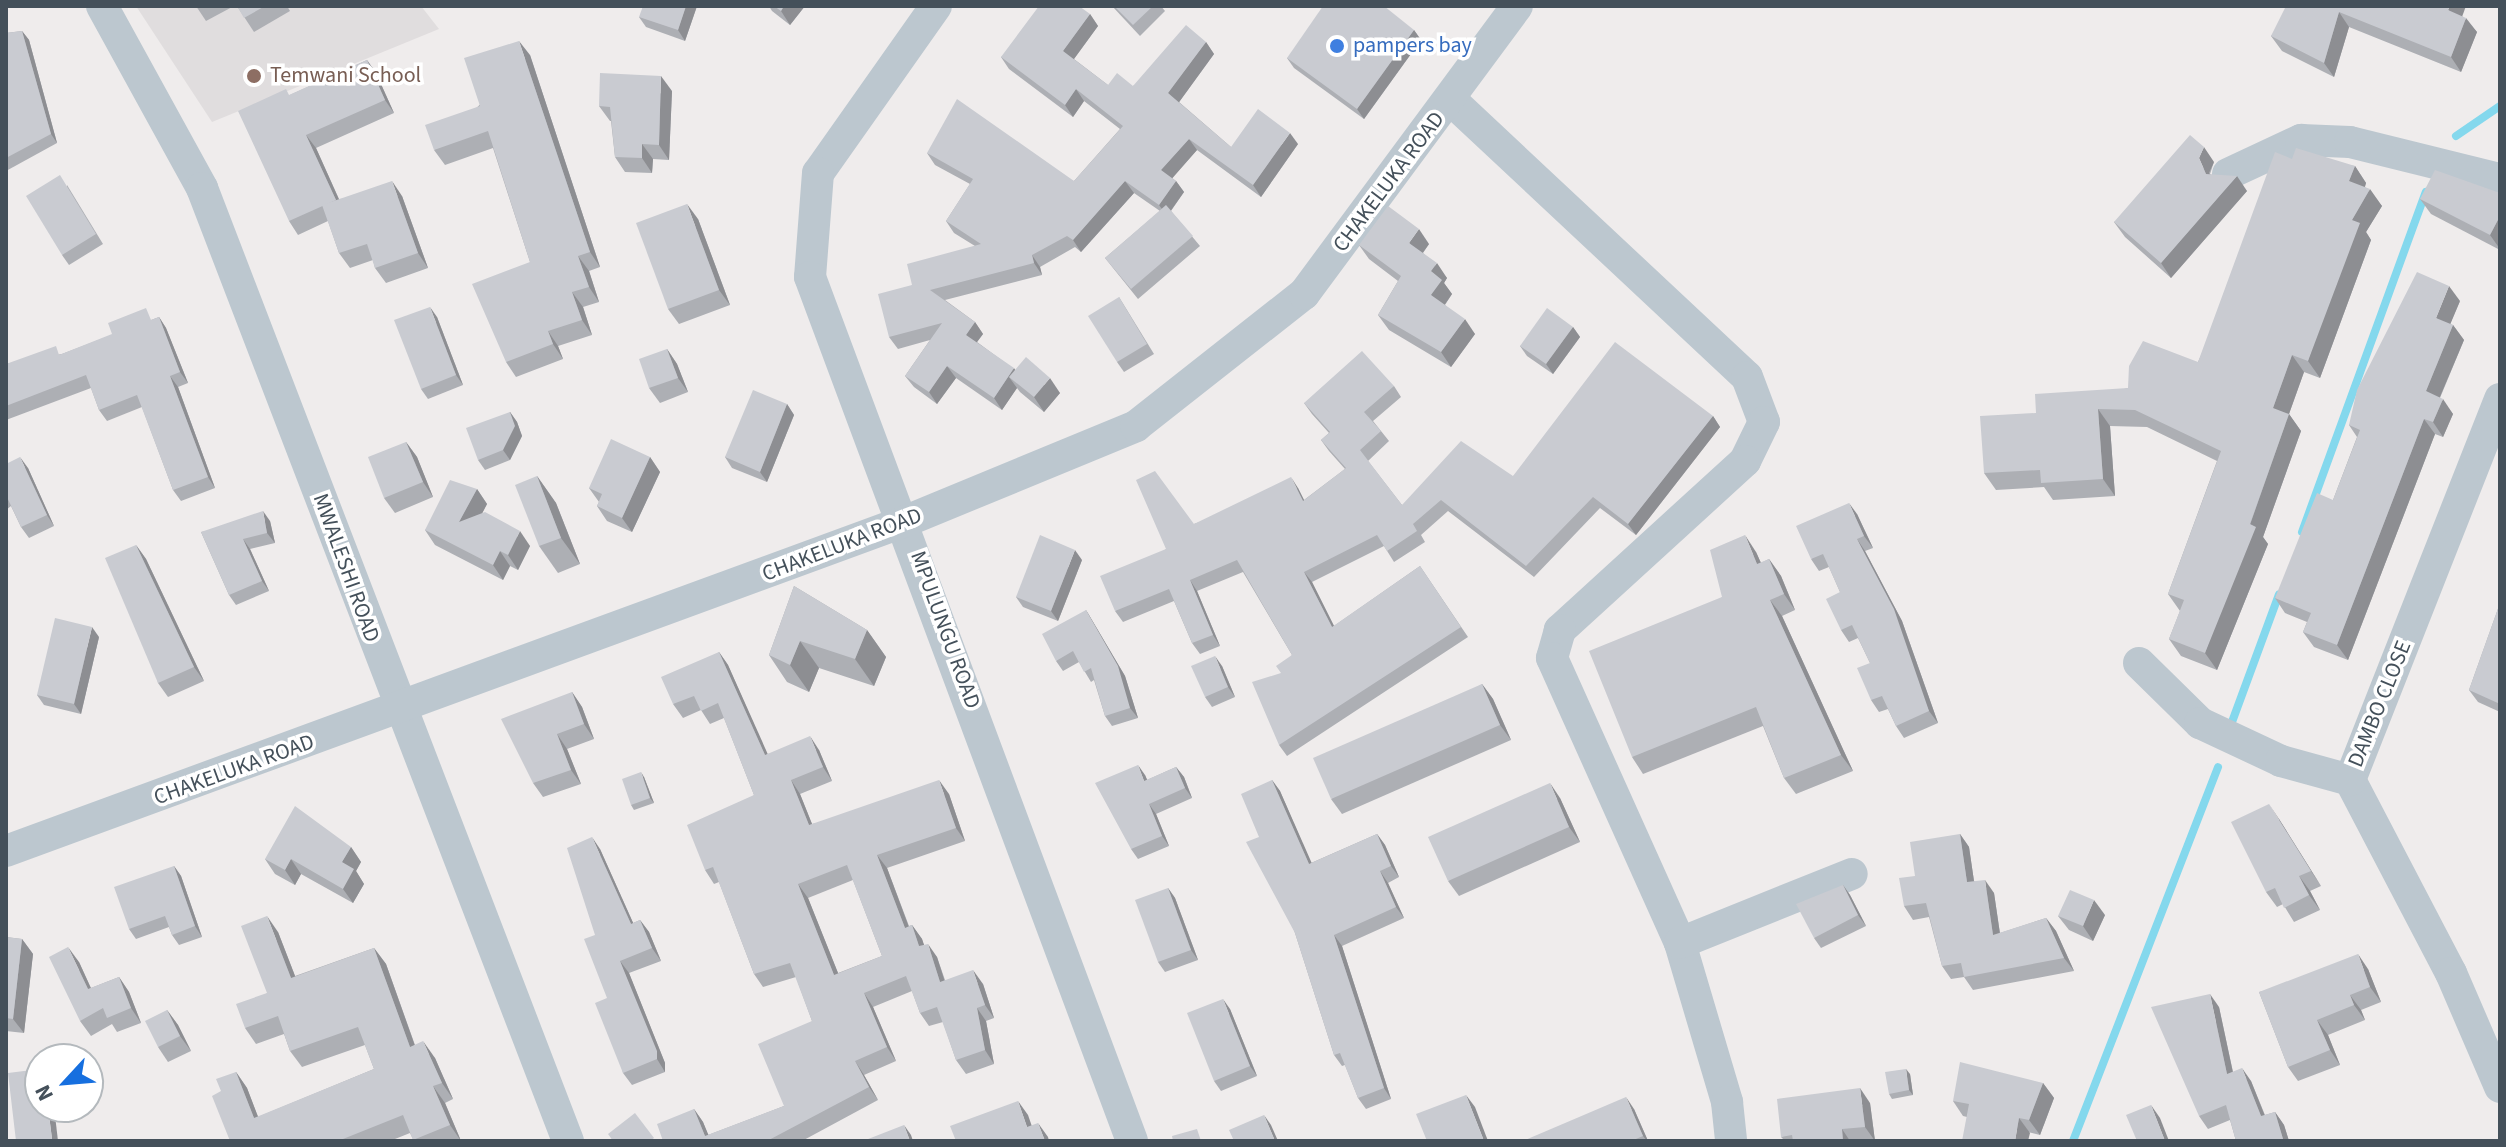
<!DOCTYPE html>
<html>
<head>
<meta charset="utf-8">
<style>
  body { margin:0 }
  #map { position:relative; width:2506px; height:1147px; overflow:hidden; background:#efecec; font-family:"Source Sans 3",sans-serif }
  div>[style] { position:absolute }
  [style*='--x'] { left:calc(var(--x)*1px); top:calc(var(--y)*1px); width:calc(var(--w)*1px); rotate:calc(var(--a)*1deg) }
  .education>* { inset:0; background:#e0ddde }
  .stream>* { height:8px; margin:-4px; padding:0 4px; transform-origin:4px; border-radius:4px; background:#84d8ed }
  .minor>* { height:32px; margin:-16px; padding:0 16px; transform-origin:16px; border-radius:16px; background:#bcc7cf }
  .wall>* { inset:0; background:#adafb4 }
  .shaded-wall>* { inset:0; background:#8d8e92 }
  .building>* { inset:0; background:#c9cbd1 }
  .dots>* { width:22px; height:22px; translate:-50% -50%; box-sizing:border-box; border:4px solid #fff; border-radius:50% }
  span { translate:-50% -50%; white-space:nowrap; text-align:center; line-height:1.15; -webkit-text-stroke:7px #fff; paint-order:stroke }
  .shop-label { font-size:22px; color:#366cbe }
  .left { translate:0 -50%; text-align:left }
  .education-label { font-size:22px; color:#785e54 }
  .street-label { font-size:22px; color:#44505a }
  .frame { position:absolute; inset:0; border:8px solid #44505a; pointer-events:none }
  .north { position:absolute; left:24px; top:1043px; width:80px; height:80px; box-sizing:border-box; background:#fff; border:2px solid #b4b9bd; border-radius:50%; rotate:244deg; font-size:22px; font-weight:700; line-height:32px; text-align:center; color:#44505a }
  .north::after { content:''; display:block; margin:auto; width:28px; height:36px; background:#166fdf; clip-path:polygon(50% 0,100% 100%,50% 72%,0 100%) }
</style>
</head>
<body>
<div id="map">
  <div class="education">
    <i style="clip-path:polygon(136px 6px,421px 6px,439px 29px,212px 122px)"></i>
  </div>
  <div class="stream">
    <i style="--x:2456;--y:136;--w:53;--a:-34.3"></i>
    <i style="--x:2302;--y:532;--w:362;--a:-70"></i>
    <i style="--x:2232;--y:722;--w:136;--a:-69.8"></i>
    <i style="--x:2073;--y:1141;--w:401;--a:-68.8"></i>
  </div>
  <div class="minor">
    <i style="--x:102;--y:6;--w:208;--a:61.2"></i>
    <i style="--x:202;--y:188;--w:1021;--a:68.99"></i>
    <i style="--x:936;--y:6;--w:204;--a:125.2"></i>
    <i style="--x:818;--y:173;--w:104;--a:94.4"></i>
    <i style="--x:810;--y:277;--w:922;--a:69.56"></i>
    <i style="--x:1451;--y:100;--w:405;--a:43.1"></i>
    <i style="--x:1747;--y:377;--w:48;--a:69.3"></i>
    <i style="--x:1764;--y:422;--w:43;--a:116"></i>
    <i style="--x:1745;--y:461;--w:251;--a:137.6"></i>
    <i style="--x:1560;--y:630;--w:29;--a:106"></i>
    <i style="--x:1552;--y:658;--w:312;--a:65.8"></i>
    <i style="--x:1680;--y:943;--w:166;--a:73.5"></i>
    <i style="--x:1727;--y:1102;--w:39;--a:84"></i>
    <i style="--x:2228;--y:174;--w:81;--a:-25"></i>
    <i style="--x:2301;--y:140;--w:49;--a:2.3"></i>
    <i style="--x:2350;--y:142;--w:154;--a:13.9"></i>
    <i style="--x:2500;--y:399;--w:409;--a:111.5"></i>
    <i style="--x:2350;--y:780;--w:218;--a:62.4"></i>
    <i style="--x:2451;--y:973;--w:124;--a:66.7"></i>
    <i style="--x:2139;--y:663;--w:86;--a:44.5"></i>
    <i style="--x:2200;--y:723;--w:89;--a:25.1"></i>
    <i style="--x:2281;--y:761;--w:72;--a:15.4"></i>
    <i style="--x:6;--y:851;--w:959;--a:-20.14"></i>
    <i style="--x:906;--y:521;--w:249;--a:-22.4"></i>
    <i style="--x:1136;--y:426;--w:214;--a:-38.2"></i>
    <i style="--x:1304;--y:294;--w:358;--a:-53.5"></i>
    <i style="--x:1680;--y:943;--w:185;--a:-21.9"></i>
  </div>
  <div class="wall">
    <i style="clip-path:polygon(196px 6px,234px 6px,206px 21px)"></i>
    <i style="clip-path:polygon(237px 6px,287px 6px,290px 11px,254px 32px)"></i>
    <i style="clip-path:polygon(697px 6px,685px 41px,646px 27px,639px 17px)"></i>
    <i style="clip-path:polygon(769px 6px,805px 6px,790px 25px,772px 11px)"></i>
    <i style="clip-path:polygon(1112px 6px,1161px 6px,1165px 11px,1140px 36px)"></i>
    <i style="clip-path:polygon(2298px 8px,2462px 16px,2477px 32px,2461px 72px,2349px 27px,2334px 77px,2282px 51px,2271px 36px)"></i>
    <i style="clip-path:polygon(1090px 14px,1098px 26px,1074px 59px,1108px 85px,1133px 86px,1206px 42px,1214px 54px,1179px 102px,1231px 147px,1298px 144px,1261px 197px,1197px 150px,1172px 178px,1176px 181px,1184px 192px,1171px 211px,1200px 246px,1138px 299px,1105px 258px,1160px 211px,1134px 193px,1081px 252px,1075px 247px,1040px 267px,1042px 275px,945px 300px,975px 322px,983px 334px,977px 342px,1015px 370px,1060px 393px,1044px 412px,1020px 392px,1017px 388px,1002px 410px,956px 378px,937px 404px,914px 387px,905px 376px,930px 340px,898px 349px,889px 337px,912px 285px,975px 246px,954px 233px,946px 221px,970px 184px,935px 165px,927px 153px,1074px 181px,1120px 129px,1084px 101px,1073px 117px,1009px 69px,1001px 57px)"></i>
    <i style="clip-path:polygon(1414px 30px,1421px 40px,1364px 119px,1294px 68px,1287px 58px)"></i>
    <i style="clip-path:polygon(22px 31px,29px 40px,57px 143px,6px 171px,6px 33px)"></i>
    <i style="clip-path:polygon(530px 55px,600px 267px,589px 271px,599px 302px,583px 307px,592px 335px,558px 346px,563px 359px,516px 377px,506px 362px,530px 262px,493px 148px,445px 165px,434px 150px)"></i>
    <i style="clip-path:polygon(367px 60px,376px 73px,394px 113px,316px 148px,339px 199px,402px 196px,428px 268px,386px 283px,375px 268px,373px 260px,350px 268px,339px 253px,328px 221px,298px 235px,289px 221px,290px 95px)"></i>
    <i style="clip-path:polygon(672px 91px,669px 160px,653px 159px,652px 173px,625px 172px,615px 157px,611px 121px,610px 121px,599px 106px)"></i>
    <i style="clip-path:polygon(2292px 159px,2355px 166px,2366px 183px,2365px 187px,2382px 206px,2366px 232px,2371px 240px,2320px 378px,2304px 372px,2289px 414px,2301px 431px,2263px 537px,2268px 544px,2217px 670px,2181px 656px,2169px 639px,2180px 611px,2168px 594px,2217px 461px,2147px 427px,2110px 426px,2115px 496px,2053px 500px,2044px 487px,1996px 490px,1984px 473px,2036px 413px,2128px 388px,2198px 362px)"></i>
    <i style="clip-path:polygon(2214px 162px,2210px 174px,2247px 191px,2171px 278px,2125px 237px,2114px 222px)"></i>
    <i style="clip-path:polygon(67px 185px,103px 244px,69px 265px,62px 255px)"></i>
    <i style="clip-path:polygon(2500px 193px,2500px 250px,2431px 214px,2420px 199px)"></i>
    <i style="clip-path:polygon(698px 219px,730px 305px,679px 324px,668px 309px)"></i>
    <i style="clip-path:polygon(1429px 244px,1423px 253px,1447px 278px,1444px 283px,1452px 294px,1445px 305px,1475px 334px,1451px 367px,1389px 330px,1378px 315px,1398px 281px,1369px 259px,1359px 245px)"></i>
    <i style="clip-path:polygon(1119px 297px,1154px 354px,1124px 372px,1117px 362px)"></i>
    <i style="clip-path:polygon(2460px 301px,2450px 324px,2453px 325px,2464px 340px,2440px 398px,2453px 414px,2443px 437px,2435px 434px,2348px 660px,2314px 647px,2303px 632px,2307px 622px,2285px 613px,2275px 598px,2333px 500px,2357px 437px,2349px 425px)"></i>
    <i style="clip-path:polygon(159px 317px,166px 328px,188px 383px,178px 387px,215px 488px,181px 501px,173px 490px,142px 407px,107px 421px,99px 410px,91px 388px,6px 420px,6px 364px,62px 354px)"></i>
    <i style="clip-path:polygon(437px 317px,463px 385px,428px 399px,421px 389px)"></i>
    <i style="clip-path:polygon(1573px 327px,1580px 337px,1553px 374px,1527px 356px,1520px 346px)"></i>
    <i style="clip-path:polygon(667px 349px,677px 364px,688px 392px,660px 403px,649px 388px)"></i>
    <i style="clip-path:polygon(1394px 386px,1401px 397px,1373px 421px,1389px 441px,1368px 461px,1402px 505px,1513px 476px,1713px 416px,1720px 427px,1636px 535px,1600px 508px,1534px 577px,1448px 511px,1421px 535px,1425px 542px,1394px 562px,1384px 546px,1312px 582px,1334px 626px,1420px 566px,1468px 637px,1287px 756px,1279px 745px,1281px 673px,1292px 655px,1243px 572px,1197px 591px,1220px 646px,1200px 654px,1192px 643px,1174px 601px,1123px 622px,1115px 611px,1166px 549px,1194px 524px,1298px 488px,1304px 500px,1345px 469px,1329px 451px,1321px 440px,1329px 433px,1312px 414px,1304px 403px)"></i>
    <i style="clip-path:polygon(787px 404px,794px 415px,767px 482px,732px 468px,725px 457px)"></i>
    <i style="clip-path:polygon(510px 412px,517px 422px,522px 436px,510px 460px,485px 470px,478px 460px)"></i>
    <i style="clip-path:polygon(406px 442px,417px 457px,433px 497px,395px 513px,384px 498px)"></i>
    <i style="clip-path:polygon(650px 457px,660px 472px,632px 532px,607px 521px,597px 506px,599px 502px,589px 488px)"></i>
    <i style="clip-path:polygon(6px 464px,28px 468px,54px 526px,29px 538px,21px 527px,11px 506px,6px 510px)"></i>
    <i style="clip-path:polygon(537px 476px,556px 503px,580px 564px,558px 573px,539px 546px)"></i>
    <i style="clip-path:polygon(477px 489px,487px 504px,482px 513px,530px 546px,518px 570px,510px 566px,503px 580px,435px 545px,425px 530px)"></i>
    <i style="clip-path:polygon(1857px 514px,1873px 548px,1865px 551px,1902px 621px,1938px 723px,1904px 738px,1896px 726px,1888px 709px,1879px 712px,1871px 700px,1870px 663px,1858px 638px,1849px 642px,1841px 630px,1840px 592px,1829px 567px,1819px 571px,1811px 559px)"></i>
    <i style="clip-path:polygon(270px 521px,275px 543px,250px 549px,269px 591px,236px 605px,229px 595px,201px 532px)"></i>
    <i style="clip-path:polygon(136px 545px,146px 559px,204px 681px,168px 697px,158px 683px)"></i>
    <i style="clip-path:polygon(1756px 552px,1761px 563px,1769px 559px,1781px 576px,1795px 610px,1782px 616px,1853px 771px,1796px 794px,1784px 778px,1763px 726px,1643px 774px,1632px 757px,1722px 597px)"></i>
    <i style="clip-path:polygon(1082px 560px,1058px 621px,1023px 607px,1016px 597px)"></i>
    <i style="clip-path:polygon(794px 586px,867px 630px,886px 657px,874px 686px,819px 668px,809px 692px,787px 682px,769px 655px)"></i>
    <i style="clip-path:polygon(2500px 603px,2500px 712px,2478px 702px,2469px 690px)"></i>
    <i style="clip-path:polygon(1086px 610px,1125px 676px,1138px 718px,1112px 726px,1105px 716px,1094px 680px,1091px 682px,1079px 662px,1063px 671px,1056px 661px)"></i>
    <i style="clip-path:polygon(99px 637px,81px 714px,44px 705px,37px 695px)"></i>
    <i style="clip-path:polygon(evenodd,719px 652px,728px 665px,767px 754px,819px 750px,832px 781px,800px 794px,812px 824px,949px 794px,965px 841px,887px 868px,909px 926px,912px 925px,922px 939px,924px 945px,937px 957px,945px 980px,983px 984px,994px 1018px,986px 1021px,994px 1064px,966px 1074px,956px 1060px,943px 1022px,929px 1026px,920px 1013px,912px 991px,873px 1007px,896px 1061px,864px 1075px,878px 1100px,802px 1141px,663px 1141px,694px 1109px,703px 1122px,708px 1135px,784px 1106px,812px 1021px,796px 977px,763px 987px,754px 974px,719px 882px,714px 884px,705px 870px,754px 795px,724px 718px,710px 724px,701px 710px,683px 718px,673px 704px,719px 652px,853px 880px,882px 956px,838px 973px,808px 898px,853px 880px)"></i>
    <i style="clip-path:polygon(1222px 666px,1235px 697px,1212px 707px,1205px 697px)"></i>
    <i style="clip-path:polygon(1482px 684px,1493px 699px,1511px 740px,1342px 814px,1331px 799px)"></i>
    <i style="clip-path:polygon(572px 692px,582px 707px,594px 739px,567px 749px,581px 784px,543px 797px,533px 783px)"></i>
    <i style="clip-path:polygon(1176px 767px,1184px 777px,1192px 798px,1156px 814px,1169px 846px,1138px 859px,1131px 849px,1145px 775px,1147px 780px)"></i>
    <i style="clip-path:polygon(644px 777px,654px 803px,634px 810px,631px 805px)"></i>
    <i style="clip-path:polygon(1272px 780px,1280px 791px,1311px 863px,1377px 834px,1385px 845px,1399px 877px,1388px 883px,1404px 918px,1342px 946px,1391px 1099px,1366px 1109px,1358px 1098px,1345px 1065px,1342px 1066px,1334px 1055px,1295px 933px,1259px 837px)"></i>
    <i style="clip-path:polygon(1560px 798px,1580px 842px,1459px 896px,1448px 881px)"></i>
    <i style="clip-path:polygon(2279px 819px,2321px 886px,2310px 891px,2320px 910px,2294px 922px,2283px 904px,2277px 907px,2266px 892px)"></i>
    <i style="clip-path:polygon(1960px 834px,1969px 847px,1974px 881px,1994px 893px,2000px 933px,2046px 918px,2056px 931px,2074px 971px,1973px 990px,1964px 977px,1951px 979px,1942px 966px,1929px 917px,1913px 920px,1904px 906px,1915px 876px)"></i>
    <i style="clip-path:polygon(351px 847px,361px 862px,356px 871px,364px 884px,353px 903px,301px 874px,295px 885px,275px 874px,265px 859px)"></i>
    <i style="clip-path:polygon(600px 849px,633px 923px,640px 920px,649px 932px,661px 961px,629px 973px,665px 1063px,665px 1072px,632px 1085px,623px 1073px,595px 935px)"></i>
    <i style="clip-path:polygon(174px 866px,181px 876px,202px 937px,179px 945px,172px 935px,169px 927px,136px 939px,129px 929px)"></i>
    <i style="clip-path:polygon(1843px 885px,1850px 895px,1866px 926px,1821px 948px,1814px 938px)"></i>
    <i style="clip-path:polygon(1168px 888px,1175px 898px,1198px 960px,1165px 972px,1158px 962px)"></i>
    <i style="clip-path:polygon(2105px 915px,2093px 941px,2069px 930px,2058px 916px)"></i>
    <i style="clip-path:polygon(278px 932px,295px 976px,374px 948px,386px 964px,415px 1045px,435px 1058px,453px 1099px,445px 1103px,461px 1141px,414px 1141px,410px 1133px,390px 1141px,230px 1141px,221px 1091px,236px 1072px,247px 1088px,258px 1117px,374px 1069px,365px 1045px,302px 1067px,290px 1051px,284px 1034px,256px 1044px,245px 1028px,267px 993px)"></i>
    <i style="clip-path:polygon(6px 937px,22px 939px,33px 954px,24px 1033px,6px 1031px)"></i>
    <i style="clip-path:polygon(79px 962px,91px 988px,119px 977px,129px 992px,141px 1023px,117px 1032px,112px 1024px,91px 1036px,80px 1021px)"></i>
    <i style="clip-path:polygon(2368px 969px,2381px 1002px,2361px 1010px,2365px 1020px,2328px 1035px,2340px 1065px,2298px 1081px,2288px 1067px,2259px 992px)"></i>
    <i style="clip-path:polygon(2219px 1007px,2233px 1072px,2251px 1081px,2265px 1115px,2275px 1112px,2284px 1125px,2289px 1141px,2236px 1141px,2230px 1120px,2208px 1129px,2199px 1116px)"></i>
    <i style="clip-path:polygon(1230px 1009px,1257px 1076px,1221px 1091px,1214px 1081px)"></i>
    <i style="clip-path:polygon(167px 1010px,178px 1025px,191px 1051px,168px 1062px,158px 1047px)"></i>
    <i style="clip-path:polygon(1910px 1074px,1913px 1095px,1892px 1099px,1889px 1094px)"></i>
    <i style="clip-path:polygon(2043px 1083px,2054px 1098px,2040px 1135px,1963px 1116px,1953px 1101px)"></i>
    <i style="clip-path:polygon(1870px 1103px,1875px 1141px,1785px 1141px,1781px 1137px)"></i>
    <i style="clip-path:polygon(1634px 1109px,1648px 1141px,1523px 1141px)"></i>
  </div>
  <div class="shaded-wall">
    <i style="clip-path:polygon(686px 6px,697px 6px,685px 41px,678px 30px)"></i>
    <i style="clip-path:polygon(784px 6px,805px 6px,790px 25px,781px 11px)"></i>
    <i style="clip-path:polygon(2450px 6px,2466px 6px,2459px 25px,2448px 10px)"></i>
    <i style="clip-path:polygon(2339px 12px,2349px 27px,2334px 77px,2324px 63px)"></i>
    <i style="clip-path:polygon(1090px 14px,1098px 26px,1071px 63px,1063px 51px)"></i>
    <i style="clip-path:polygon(2466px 18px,2477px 32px,2461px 72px,2451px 57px)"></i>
    <i style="clip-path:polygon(1414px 30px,1421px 40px,1364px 119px,1357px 109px)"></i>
    <i style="clip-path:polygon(22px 31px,29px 40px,57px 143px,51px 134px)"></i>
    <i style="clip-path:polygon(519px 41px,530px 55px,600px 267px,590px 252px)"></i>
    <i style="clip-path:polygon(1206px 42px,1214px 54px,1177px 105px,1168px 93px)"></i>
    <i style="clip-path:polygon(367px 60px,376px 73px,394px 113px,385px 100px)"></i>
    <i style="clip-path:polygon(661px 76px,672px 91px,669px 160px,659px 145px)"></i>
    <i style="clip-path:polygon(1076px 89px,1084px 101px,1073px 117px,1065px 105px)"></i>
    <i style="clip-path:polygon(1290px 133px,1298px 144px,1261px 197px,1253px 185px)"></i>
    <i style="clip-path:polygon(306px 135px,316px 148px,345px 213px,336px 200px)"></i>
    <i style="clip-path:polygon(1189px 139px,1197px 150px,1169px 182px,1161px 170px)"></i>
    <i style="clip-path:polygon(642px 144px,653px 159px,652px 173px,642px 158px)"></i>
    <i style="clip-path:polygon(2204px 147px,2214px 162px,2209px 173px,2217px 189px,2206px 174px,2199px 158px)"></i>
    <i style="clip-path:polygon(2355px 166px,2366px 183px,2361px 198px,2349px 181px)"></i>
    <i style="clip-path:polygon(2237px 176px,2247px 191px,2171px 278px,2161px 263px)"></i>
    <i style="clip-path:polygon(392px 181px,402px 196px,428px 268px,418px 253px)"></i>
    <i style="clip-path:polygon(1125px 181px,1134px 193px,1081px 252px,1073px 240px)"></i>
    <i style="clip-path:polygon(1176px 181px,1184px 192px,1167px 216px,1159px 205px)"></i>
    <i style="clip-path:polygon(2370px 189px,2382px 206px,2366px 232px,2371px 240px,2320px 378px,2308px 361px,2352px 220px)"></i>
    <i style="clip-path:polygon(687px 204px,698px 219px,730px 305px,719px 290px)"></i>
    <i style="clip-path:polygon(2500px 216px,2500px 249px,2490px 235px)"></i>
    <i style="clip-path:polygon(1419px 229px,1429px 244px,1419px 258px,1409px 243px)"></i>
    <i style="clip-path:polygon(1032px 255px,1040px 267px,1042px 275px,1034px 263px)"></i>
    <i style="clip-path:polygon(578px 256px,589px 271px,599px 302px,589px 287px)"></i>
    <i style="clip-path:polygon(1437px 263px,1447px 278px,1444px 283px,1452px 294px,1441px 310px,1431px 295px,1431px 271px)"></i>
    <i style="clip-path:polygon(2449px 286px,2460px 301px,2447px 332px,2436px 318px)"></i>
    <i style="clip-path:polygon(572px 292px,583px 307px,592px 335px,582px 320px)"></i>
    <i style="clip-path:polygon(430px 307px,437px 317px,463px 385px,456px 375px)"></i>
    <i style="clip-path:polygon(159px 317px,166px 328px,188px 383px,180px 372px)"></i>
    <i style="clip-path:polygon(1465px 319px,1475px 334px,1451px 367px,1441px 352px)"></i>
    <i style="clip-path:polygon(975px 322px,983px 334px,974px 346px,966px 335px)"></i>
    <i style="clip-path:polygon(2453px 325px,2464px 340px,2436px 406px,2426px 391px)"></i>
    <i style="clip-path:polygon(1573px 327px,1580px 337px,1553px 374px,1546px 364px)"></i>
    <i style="clip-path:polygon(548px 331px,558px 346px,563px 359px,553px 344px)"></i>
    <i style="clip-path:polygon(667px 349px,677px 364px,688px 392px,678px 378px)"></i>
    <i style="clip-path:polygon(2292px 355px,2304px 372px,2285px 425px,2273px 408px)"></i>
    <i style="clip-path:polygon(947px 366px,956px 378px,937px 404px,929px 392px)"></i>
    <i style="clip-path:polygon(1014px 368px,1022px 380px,1009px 377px,1017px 388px,1002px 410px,994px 398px)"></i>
    <i style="clip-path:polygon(170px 376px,178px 387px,215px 488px,208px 477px)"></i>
    <i style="clip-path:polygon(1050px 378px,1060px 393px,1044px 412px,1034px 397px)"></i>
    <i style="clip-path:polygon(2443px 399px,2453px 414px,2443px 437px,2433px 422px)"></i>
    <i style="clip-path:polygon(787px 404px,794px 415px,767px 482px,760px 472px)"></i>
    <i style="clip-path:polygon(2098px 409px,2110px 426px,2115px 496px,2103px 479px)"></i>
    <i style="clip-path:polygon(510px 412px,517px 422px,522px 436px,510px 460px,503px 450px)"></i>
    <i style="clip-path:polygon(2289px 414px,2301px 431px,2263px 537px,2268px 544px,2217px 670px,2205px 653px)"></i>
    <i style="clip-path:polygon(1713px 416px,1720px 427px,1636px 535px,1628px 524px)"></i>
    <i style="clip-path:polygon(2424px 419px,2435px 434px,2348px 660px,2337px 645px)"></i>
    <i style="clip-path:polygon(406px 442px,417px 457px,433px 497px,423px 482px)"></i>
    <i style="clip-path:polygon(20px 457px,28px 468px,54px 526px,47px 515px)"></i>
    <i style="clip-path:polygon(650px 457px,660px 472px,632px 532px,622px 518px)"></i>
    <i style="clip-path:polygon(537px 476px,556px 503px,580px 564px,561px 538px)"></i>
    <i style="clip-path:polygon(1291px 477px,1298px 488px,1310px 512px,1303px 501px)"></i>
    <i style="clip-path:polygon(477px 489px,487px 504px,470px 537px,459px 522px)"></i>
    <i style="clip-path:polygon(1849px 503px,1857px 514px,1873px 548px,1864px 536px)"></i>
    <i style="clip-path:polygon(263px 511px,270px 521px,275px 543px,267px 533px)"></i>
    <i style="clip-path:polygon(520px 531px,530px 546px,518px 570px,508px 555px)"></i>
    <i style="clip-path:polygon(1745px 535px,1756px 552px,1769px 581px,1757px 564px)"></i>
    <i style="clip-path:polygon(243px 539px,250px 549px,269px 591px,262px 581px)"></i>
    <i style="clip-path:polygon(1857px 539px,1865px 551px,1902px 621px,1938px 723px,1929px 711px)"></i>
    <i style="clip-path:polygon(136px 545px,146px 559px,204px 681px,194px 667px)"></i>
    <i style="clip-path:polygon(1075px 550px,1082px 560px,1058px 621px,1051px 611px)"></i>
    <i style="clip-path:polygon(500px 551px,510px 566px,503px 580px,493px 565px)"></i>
    <i style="clip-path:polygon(1769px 559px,1781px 576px,1795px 610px,1784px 594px)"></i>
    <i style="clip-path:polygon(1304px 572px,1312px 582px,1340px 638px,1332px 627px)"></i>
    <i style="clip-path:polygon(1190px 580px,1197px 591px,1220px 646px,1213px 635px)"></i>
    <i style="clip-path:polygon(1770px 600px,1782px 616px,1853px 771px,1841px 755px)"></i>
    <i style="clip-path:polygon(1086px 610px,1125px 676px,1138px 718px,1130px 708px)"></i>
    <i style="clip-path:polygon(92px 627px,99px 637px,81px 714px,74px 704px)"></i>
    <i style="clip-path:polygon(867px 630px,886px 657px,874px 686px,855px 659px)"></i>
    <i style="clip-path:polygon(800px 641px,819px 668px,809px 692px,790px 665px)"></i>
    <i style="clip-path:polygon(719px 652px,728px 665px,774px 768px,765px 755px)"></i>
    <i style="clip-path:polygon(1215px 656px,1222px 666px,1235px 697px,1228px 687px)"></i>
    <i style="clip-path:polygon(1482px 684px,1493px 699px,1511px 740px,1500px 725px)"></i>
    <i style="clip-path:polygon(572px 692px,582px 707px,594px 739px,584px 724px)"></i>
    <i style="clip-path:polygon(557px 734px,567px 749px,581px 784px,571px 770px)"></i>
    <i style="clip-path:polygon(810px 736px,819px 750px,832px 781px,823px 767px)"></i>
    <i style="clip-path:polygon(1138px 765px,1145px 775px,1152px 791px,1144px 781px)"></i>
    <i style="clip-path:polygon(1176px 767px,1184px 777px,1192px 798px,1185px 788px)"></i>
    <i style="clip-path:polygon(641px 772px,644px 777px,654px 803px,650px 798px)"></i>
    <i style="clip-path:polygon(791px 780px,800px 794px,818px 839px,809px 825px)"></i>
    <i style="clip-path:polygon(939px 780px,949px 794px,965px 841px,956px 828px)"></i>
    <i style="clip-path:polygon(1272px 780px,1280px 791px,1317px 875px,1309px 864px)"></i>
    <i style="clip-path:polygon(1550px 783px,1560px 798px,1580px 842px,1569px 827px)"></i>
    <i style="clip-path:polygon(1149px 804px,1156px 814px,1169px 846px,1162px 836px)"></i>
    <i style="clip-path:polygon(2269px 804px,2279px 819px,2321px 886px,2311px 871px)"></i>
    <i style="clip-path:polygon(1377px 834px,1385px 845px,1399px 877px,1391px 866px)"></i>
    <i style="clip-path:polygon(1960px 834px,1969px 847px,1976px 895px,1967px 882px)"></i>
    <i style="clip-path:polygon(592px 837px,600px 849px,639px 936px,631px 924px)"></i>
    <i style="clip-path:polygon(351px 847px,361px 862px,356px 871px,364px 884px,353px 903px,343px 889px,342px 862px)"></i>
    <i style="clip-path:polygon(877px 855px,887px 868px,914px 941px,905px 928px)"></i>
    <i style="clip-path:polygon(291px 859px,301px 874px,295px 885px,285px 870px)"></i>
    <i style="clip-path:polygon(174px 866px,181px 876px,202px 937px,195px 926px)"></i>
    <i style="clip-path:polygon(1380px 871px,1388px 883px,1404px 918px,1396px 907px)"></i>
    <i style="clip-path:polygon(2299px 876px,2310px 891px,2320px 910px,2309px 895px)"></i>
    <i style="clip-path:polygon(1985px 880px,1994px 893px,2002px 948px,1993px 935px)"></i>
    <i style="clip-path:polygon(798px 884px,808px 898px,844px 988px,834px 975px)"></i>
    <i style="clip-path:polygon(1843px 885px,1850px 895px,1866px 926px,1858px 915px)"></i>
    <i style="clip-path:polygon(1168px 888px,1175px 898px,1198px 960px,1191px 950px)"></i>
    <i style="clip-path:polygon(2094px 900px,2105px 915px,2093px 941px,2083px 926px)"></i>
    <i style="clip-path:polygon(267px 916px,278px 932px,302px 994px,291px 978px)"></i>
    <i style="clip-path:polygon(2046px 918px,2056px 931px,2074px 971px,2064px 958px)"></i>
    <i style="clip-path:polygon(640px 920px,649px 932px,661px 961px,652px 948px)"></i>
    <i style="clip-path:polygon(912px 925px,922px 939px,929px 960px,919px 946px)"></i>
    <i style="clip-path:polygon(1334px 935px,1342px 946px,1391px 1099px,1384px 1088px)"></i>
    <i style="clip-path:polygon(22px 939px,33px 954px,24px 1033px,13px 1019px)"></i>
    <i style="clip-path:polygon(928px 944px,937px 957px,949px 995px,940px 982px)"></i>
    <i style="clip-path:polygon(68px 947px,79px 962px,98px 1004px,88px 989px)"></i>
    <i style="clip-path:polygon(374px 948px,386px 964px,421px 1063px,410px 1047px)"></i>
    <i style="clip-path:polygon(2358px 954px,2368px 969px,2381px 1002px,2370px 987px)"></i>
    <i style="clip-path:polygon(620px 961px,629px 973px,665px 1063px,665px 1072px,657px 1059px)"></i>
    <i style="clip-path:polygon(973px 970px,983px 984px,994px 1018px,985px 1005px)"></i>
    <i style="clip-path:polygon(119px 977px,129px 992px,141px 1023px,131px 1008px)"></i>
    <i style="clip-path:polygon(864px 993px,873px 1007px,896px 1061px,887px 1047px)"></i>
    <i style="clip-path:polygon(2210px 994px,2219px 1007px,2236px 1087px,2227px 1074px)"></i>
    <i style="clip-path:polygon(2350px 995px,2361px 1010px,2365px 1020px,2354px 1005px)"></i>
    <i style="clip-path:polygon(1223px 999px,1230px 1009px,1257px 1076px,1250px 1066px)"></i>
    <i style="clip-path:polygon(977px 1008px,986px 1021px,994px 1064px,985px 1050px)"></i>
    <i style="clip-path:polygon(167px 1010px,178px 1025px,191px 1051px,180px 1036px)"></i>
    <i style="clip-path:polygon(2317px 1020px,2328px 1035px,2340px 1065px,2330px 1050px)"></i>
    <i style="clip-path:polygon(423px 1041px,435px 1058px,453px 1099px,442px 1083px)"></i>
    <i style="clip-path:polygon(855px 1061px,864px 1075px,878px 1100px,869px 1087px)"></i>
    <i style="clip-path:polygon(2242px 1068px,2251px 1081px,2270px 1129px,2261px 1116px)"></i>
    <i style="clip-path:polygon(1906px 1069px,1910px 1074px,1913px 1095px,1909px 1090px)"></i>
    <i style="clip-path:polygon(236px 1072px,247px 1088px,265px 1135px,254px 1118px)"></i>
    <i style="clip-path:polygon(2043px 1083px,2054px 1098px,2040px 1135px,2029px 1120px)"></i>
    <i style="clip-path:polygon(433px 1086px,445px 1103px,461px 1141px,450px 1125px)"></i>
    <i style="clip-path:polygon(1860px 1088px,1870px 1103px,1875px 1141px,1865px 1127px)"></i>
    <i style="clip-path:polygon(1466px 1095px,1475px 1107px,1488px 1141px,1484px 1141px)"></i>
    <i style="clip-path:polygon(1626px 1097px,1634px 1109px,1648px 1141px,1647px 1141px,1643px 1136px)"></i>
    <i style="clip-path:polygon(1018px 1101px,1028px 1115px,1037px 1141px,1027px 1127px)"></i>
    <i style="clip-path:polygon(2151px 1105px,2160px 1118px,2169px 1141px,2165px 1141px)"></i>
    <i style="clip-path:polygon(48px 1107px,54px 1107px,58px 1141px,53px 1141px,52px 1139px)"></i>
    <i style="clip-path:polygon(694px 1109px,703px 1122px,711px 1141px,705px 1136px)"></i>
    <i style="clip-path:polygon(2275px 1112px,2284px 1125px,2289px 1141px,2284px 1141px,2283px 1139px)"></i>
    <i style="clip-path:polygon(1264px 1115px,1271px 1125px,1278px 1141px,1275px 1141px)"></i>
    <i style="clip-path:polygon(2019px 1118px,2030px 1133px,2028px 1141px,2015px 1141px)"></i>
    <i style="clip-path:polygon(1038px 1123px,1048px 1137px,1049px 1141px,1045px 1141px)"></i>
    <i style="clip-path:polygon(904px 1125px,911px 1135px,913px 1141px,910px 1141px)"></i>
    <i style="clip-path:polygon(1842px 1129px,1850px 1141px,1843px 1141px)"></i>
  </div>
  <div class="building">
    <i style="clip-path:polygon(237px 6px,265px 6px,244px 18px)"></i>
    <i style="clip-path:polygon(643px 6px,686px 6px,678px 30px,639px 17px)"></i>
    <i style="clip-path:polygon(774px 6px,784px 6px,781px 11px)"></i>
    <i style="clip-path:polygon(1039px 6px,1079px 6px,1090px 14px,1063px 51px,1108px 85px,1117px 73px,1133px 86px,1186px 25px,1206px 42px,1168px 93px,1231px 147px,1258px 109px,1290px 133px,1253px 185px,1189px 139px,1161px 170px,1176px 181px,1159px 205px,1125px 181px,1073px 240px,1067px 236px,1032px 255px,1034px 263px,930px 290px,975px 322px,966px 335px,1014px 368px,994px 398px,947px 366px,929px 392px,905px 376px,942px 323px,889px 337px,878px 294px,912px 285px,907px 264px,981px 244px,946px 221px,973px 179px,927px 153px,957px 99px,1074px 181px,1123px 126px,1076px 89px,1065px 105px,1001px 57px)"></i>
    <i style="clip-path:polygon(1114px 6px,1153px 6px,1133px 25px)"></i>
    <i style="clip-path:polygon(1323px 6px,1384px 6px,1414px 30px,1357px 109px,1287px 58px)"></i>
    <i style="clip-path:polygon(2286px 6px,2295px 6px,2298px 8px,2299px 6px,2450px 6px,2448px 10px,2466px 18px,2451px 57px,2339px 12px,2324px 63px,2271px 36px)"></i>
    <i style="clip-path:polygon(22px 31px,51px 134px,6px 158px,6px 33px)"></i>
    <i style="clip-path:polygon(519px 41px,590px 252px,578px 256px,589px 287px,572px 292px,582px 320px,548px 331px,553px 344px,506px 362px,472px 284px,530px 262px,488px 131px,434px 150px,425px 125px,480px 106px,464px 58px)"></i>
    <i style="clip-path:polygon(367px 60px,385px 100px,306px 135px,336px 200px,289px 221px,238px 111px,286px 89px,289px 95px)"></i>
    <i style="clip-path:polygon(600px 73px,661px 76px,659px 145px,642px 144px,642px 158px,615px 157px,610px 107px,599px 106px)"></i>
    <i style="clip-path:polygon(2190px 135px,2204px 147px,2199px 158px,2206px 174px,2237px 176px,2161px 263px,2114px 222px)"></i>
    <i style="clip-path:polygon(2296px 148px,2355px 166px,2349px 181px,2370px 189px,2352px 220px,2360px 223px,2308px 361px,2292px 355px,2273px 408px,2289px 414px,2250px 524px,2256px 527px,2205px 653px,2169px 639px,2184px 600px,2168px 594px,2221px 451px,2135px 410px,2098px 409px,2103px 479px,2041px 483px,2040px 470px,1984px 473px,1980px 416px,2036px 413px,2035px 394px,2128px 388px,2129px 366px,2143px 341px,2198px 362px,2275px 152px,2292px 159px)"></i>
    <i style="clip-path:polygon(2435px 170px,2500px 193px,2500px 216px,2490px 235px,2420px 199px)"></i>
    <i style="clip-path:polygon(60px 175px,96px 234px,62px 255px,26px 196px)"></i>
    <i style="clip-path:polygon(392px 181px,418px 253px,375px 268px,367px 244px,339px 253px,322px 205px)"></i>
    <i style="clip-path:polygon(687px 204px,719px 290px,668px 309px,636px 223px)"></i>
    <i style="clip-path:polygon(1166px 205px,1193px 236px,1131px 289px,1105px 258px)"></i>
    <i style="clip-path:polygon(1388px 206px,1419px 229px,1409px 243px,1437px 263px,1431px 271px,1442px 280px,1431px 295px,1465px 319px,1441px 352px,1378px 315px,1401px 276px,1359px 245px)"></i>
    <i style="clip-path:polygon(2417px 272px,2449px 286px,2436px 318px,2453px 325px,2426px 391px,2443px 399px,2433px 422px,2424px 419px,2337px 645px,2303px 632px,2311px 613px,2275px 598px,2317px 493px,2333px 500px,2360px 430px,2349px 425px,2357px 390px)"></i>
    <i style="clip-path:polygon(1119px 297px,1147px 344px,1117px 362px,1088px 316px)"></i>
    <i style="clip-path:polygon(430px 307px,456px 375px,421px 389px,394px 320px)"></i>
    <i style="clip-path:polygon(146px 308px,151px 320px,159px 317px,180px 372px,170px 376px,208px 477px,173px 490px,137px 395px,99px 410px,86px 375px,6px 406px,6px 364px,56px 346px,59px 355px,112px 334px,108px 323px)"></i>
    <i style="clip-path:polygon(1547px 308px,1573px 327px,1546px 364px,1520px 346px)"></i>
    <i style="clip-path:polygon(1615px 342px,1713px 416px,1628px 524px,1593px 497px,1526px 566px,1441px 500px,1413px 524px,1417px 531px,1387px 551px,1377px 535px,1304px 572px,1332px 627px,1420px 566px,1461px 627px,1279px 745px,1252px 682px,1281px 673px,1276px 666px,1292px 655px,1237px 560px,1190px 580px,1213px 635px,1192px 643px,1169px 589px,1115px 611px,1100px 576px,1166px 549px,1136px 480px,1155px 471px,1194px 524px,1291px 477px,1303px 501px,1346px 468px,1321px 440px,1330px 432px,1304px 403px,1362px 351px,1394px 386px,1364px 412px,1381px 431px,1360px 450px,1402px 505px,1461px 441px,1513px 476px)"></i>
    <i style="clip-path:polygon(667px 349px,678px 378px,649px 388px,639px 359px)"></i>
    <i style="clip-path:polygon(1026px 357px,1050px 378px,1034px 397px,1009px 377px)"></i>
    <i style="clip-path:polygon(753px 390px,787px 404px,760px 472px,725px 457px)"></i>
    <i style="clip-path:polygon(510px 412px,515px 426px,503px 450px,478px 460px,466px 428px)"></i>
    <i style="clip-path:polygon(611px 439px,650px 457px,622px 518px,597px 506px,602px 494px,589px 488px)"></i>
    <i style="clip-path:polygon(406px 442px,423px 482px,384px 498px,368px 457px)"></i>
    <i style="clip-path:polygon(20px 457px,47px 515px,21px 527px,6px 495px,6px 464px)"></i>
    <i style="clip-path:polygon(537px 476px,561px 538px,539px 546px,515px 485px)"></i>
    <i style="clip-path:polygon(450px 480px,477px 489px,459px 522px,485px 512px,520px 531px,508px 555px,500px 551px,493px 565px,425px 530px)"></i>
    <i style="clip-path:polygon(1849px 503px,1864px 536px,1857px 539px,1894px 609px,1929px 711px,1896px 726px,1882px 696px,1871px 700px,1857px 668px,1870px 663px,1852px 625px,1841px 630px,1826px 599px,1840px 592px,1823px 554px,1811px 559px,1796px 526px)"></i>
    <i style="clip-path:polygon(263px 511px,267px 533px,243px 539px,262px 581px,229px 595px,201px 532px)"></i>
    <i style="clip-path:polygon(1040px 535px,1075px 550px,1051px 611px,1016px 597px)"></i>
    <i style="clip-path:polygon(1745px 535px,1757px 564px,1769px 559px,1784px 594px,1770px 600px,1841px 755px,1784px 778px,1756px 707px,1632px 757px,1589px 651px,1722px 597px,1710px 550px)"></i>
    <i style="clip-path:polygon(136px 545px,194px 667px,158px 683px,105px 558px)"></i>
    <i style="clip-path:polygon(794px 586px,867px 630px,855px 659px,800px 641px,790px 665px,769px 655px)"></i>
    <i style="clip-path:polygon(2500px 603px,2500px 704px,2469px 690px)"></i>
    <i style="clip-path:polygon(1086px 610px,1118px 666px,1130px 708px,1105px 716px,1091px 668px,1084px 672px,1073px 651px,1056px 661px,1042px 634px)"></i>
    <i style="clip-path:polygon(55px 618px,92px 627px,74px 704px,37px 695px)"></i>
    <i style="clip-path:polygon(evenodd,719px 652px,765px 755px,810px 736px,823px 767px,791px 780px,809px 825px,939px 780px,956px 828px,877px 855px,905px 928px,912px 925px,919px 946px,928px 944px,940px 982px,973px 970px,985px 1005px,977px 1008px,985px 1050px,956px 1060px,937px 1007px,920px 1013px,906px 976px,864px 993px,887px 1047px,855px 1061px,869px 1087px,767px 1141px,663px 1141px,657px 1124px,694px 1109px,705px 1136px,784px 1106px,758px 1044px,812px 1021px,790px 963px,754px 974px,713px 867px,705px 870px,687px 825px,754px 795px,718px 703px,701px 711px,694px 696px,673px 704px,661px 677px,719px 652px,847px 865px,882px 956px,834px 975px,798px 884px,847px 865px)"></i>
    <i style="clip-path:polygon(1215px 656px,1228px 687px,1205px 697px,1191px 666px)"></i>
    <i style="clip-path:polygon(1482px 684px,1500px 725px,1331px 799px,1313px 758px)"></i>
    <i style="clip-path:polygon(572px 692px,584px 724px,557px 734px,571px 770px,533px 783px,501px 719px)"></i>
    <i style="clip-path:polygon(1138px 765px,1144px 781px,1176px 767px,1185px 788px,1149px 804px,1162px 836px,1131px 849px,1095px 783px)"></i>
    <i style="clip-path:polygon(641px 772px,650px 798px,631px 805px,622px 779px)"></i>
    <i style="clip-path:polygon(1272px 780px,1309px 864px,1377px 834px,1391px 866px,1380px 871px,1396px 907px,1334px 935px,1384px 1088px,1358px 1098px,1340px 1053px,1334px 1055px,1295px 933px,1246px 842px,1259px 837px,1241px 794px)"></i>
    <i style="clip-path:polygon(1550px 783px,1569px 827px,1448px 881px,1428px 837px)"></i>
    <i style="clip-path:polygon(2269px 804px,2311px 871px,2299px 876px,2309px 895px,2284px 908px,2275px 888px,2266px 892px,2231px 822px)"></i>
    <i style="clip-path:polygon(295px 806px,351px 847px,342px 862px,354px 869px,343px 889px,291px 859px,285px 870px,265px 859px)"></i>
    <i style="clip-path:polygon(1960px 834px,1967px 882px,1985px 880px,1993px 935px,2046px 918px,2064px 958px,1964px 977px,1961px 963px,1942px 966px,1926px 903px,1904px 906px,1899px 878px,1915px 876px,1910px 842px)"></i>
    <i style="clip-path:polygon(592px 837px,631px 924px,640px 920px,652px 948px,620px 961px,657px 1051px,657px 1059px,623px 1073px,595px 1003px,607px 998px,584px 939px,595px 935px,567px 848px)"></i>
    <i style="clip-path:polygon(174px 866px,195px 926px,172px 935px,165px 916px,129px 929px,114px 887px)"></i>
    <i style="clip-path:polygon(1843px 885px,1858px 915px,1814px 938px,1796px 904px)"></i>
    <i style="clip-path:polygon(1168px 888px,1191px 950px,1158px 962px,1135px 900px)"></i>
    <i style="clip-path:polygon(2070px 890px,2094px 900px,2083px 926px,2058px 916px)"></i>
    <i style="clip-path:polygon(267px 916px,291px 978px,374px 948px,410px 1047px,423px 1041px,442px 1083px,433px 1086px,450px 1125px,413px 1140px,403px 1115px,338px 1141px,230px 1141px,212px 1096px,221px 1091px,216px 1079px,236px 1072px,254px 1118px,374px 1069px,358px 1027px,290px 1051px,278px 1016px,245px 1028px,236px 1004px,267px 993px,241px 926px)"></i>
    <i style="clip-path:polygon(6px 937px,22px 939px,13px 1019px,6px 1018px)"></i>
    <i style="clip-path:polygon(68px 947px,88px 989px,119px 977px,131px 1008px,107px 1018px,103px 1008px,80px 1021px,49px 957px)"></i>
    <i style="clip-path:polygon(2358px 954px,2370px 987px,2350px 995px,2354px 1005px,2317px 1020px,2330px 1050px,2288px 1067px,2259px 992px)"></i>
    <i style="clip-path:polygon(2210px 994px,2227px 1074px,2242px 1068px,2261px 1116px,2275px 1112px,2283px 1139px,2277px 1141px,2236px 1141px,2226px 1105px,2199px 1116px,2151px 1007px)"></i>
    <i style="clip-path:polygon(1223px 999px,1250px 1066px,1214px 1081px,1187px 1013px)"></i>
    <i style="clip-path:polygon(167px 1010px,180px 1036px,158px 1047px,145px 1021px)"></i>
    <i style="clip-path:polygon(1960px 1062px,2043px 1083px,2029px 1120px,2019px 1118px,2015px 1141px,1962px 1141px,1969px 1104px,1953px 1101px)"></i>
    <i style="clip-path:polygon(40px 1069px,40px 1107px,48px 1107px,52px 1139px,16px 1141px,8px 1073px)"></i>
    <i style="clip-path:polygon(1906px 1069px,1909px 1090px,1889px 1094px,1885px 1072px)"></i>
    <i style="clip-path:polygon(1860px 1088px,1865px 1127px,1842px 1129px,1843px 1141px,1793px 1141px,1792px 1135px,1781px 1137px,1777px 1099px)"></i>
    <i style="clip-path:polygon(1466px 1095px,1484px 1141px,1427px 1141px,1416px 1114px)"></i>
    <i style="clip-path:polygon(1626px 1097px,1643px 1136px,1631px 1141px,1523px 1141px)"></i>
    <i style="clip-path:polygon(1018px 1101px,1027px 1127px,1038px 1123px,1045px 1141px,956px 1141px,950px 1126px)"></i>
    <i style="clip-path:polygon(2151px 1105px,2165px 1141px,2137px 1141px,2126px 1115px)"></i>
    <i style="clip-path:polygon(635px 1113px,654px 1138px,650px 1141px,613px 1141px,608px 1134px)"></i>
    <i style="clip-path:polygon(1264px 1115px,1275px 1141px,1234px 1141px,1229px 1130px)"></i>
    <i style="clip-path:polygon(904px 1125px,910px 1141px,863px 1141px)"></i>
    <i style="clip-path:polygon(1197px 1129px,1201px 1141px,1173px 1141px,1172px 1136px)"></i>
  </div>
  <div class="dots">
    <i style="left:1337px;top:46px;background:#3f7fe0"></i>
    <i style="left:254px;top:76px;background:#8d6e63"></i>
  </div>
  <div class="shop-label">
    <span class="left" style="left:1353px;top:46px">pampers bay</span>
  </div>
  <div class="education-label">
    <span class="left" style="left:270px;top:76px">Temwani School</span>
  </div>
  <div class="street-label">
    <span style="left:1389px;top:182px;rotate:-53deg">CHAKELUKA ROAD</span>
    <span style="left:842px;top:545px;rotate:-21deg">CHAKELUKA ROAD</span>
    <span style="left:346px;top:568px;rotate:70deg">MWALESHI ROAD</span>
    <span style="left:945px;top:630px;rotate:70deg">MPULUNGU ROAD</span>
    <span style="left:2380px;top:704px;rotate:-68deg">DAMBO CLOSE</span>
    <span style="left:234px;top:770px;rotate:-20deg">CHAKELUKA ROAD</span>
  </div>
  <div class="frame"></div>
  <div class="north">N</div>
</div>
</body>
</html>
